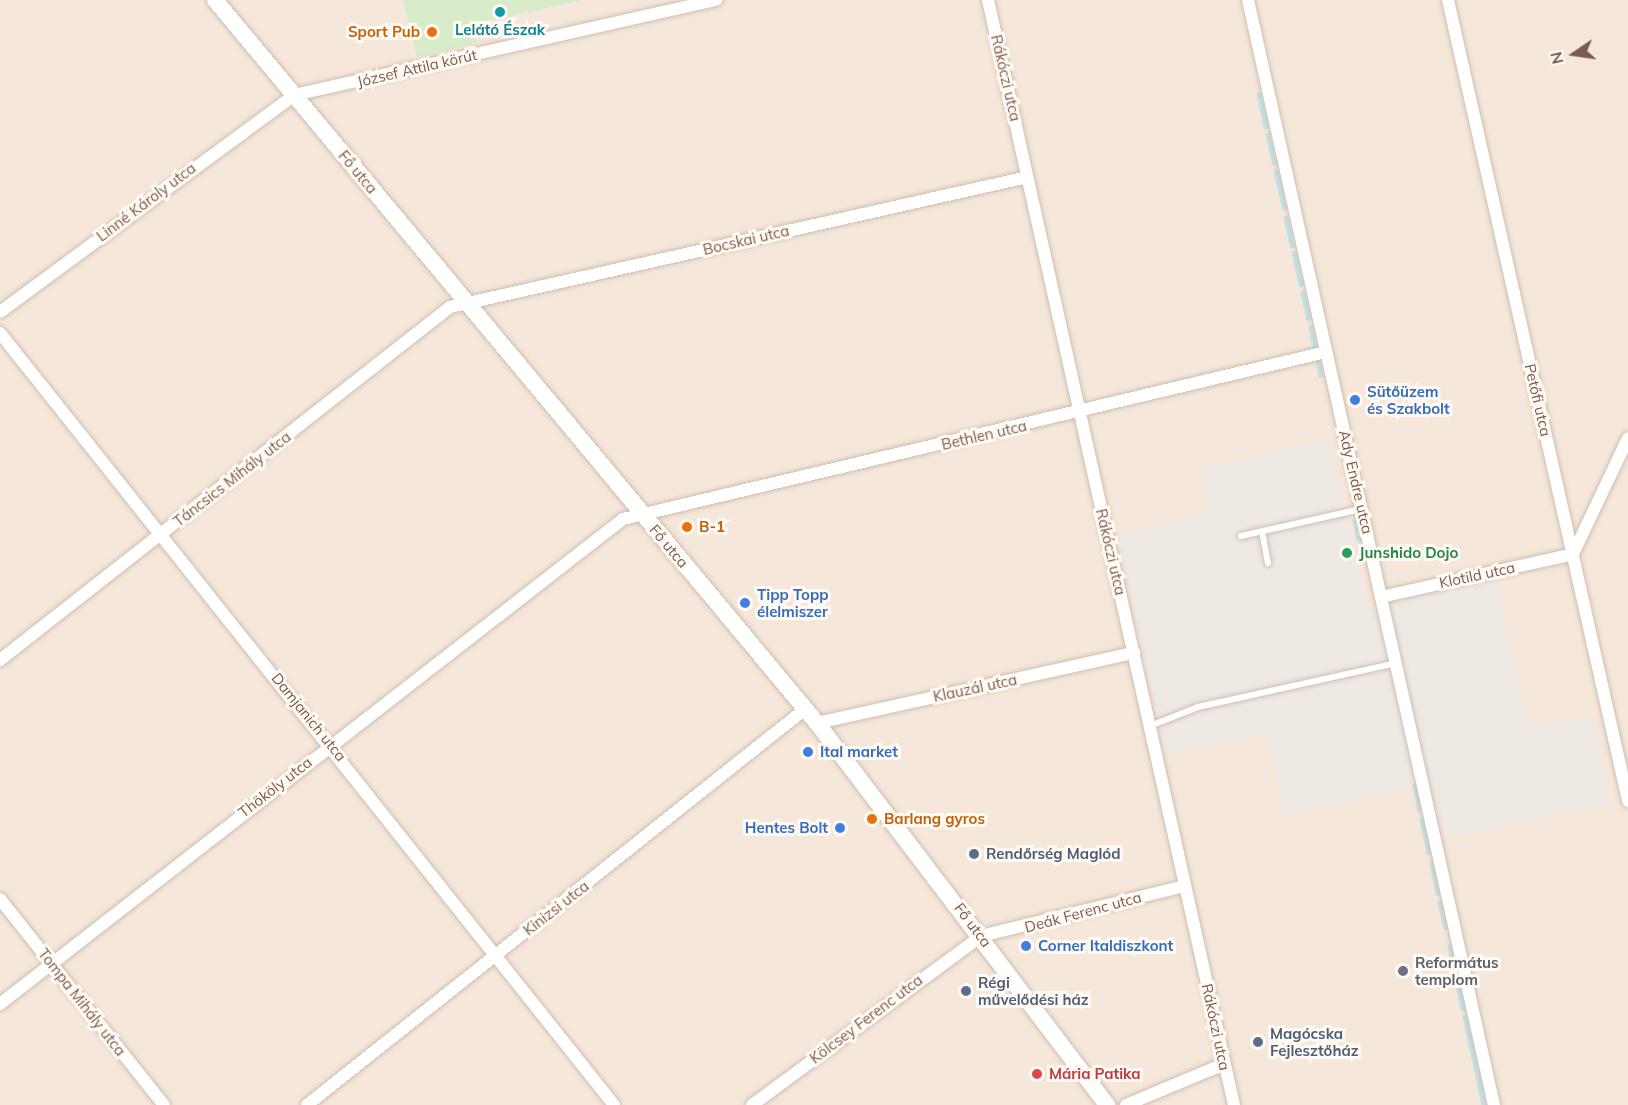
<!DOCTYPE html>
<html>
<head>
<meta charset="utf-8">
<style>
  body { margin:0 }
  #map { position:relative; width:1628px; height:1105px; overflow:hidden; background:#fdf6ec; font-family:Mulish,sans-serif }
  div>[style] { position:absolute }
  [style*='--x'] { left:calc(var(--x)*1px); top:calc(var(--y)*1px); width:calc(var(--w)*1px); rotate:calc(var(--a)*1deg) }
  .residential>* { inset:0; background:#f5e8da }
  .industrial>* { inset:0; background:#efe9e4 }
  .green>* { inset:0; background:#d8ecc9 }
  .stream>* { height:4.5px; margin:-2.25px; padding:0 2.25px; transform-origin:2.25px; border-radius:2.25px; background:#bfe3e8 }
  .roads { filter:drop-shadow(0 0 2px #d1beb0) drop-shadow(0 0 2px #d1beb0) }
  .lane>* { height:6px; margin:-3px; padding:0 3px; transform-origin:3px; border-radius:3px; background:#fff }
  .street>* { height:12px; margin:-6px; padding:0 6px; transform-origin:6px; border-radius:6px; background:#fff }
  .secondary>* { height:16px; margin:-8px; padding:0 8px; transform-origin:8px; border-radius:8px; background:#fff }
  .dots>* { width:16px; height:16px; translate:-50% -50%; box-sizing:border-box; border:3px solid #fffaf3; border-radius:50% }
  span { translate:-50% -50%; white-space:nowrap; text-align:center; line-height:1.15; -webkit-text-stroke:6px #fffaf3; paint-order:stroke }
  .culture-label { font-size:15px; color:#0d838f; font-weight:700 }
  .food-label { font-size:15px; color:#c56008; font-weight:700 }
  .right { translate:-100% -50%; text-align:right }
  .left { translate:0 -50%; text-align:left }
  .street-label { font-size:15px; color:#7a5c4d }
  .shop-label { font-size:15px; color:#366cbe; font-weight:700 }
  .leisure-label { font-size:15px; color:#27864d; font-weight:700 }
  .service-label { font-size:15px; color:#4e5e75; font-weight:700 }
  .worship-label { font-size:15px; color:#5b616d; font-weight:700 }
  .health-label { font-size:15px; color:#be3a42; font-weight:700 }
  .north { position:absolute; left:1544px; top:24px; width:60px; height:60px; -webkit-text-stroke:4px #fffaf3; paint-order:stroke; rotate:257deg; font-size:16px; font-weight:700; line-height:24px; text-align:center; color:#7a5c4d }
  .north::after { content:''; display:block; margin:auto; width:21px; height:27px; background:#7a5c4d; clip-path:polygon(50% 0,100% 100%,50% 72%,0 100%) }
</style>
</head>
<body>
<div id="map">
  <div class="residential">
    <i style="clip-path:polygon(0 0,1628px 0,1628px 1105px,0 1105px)"></i>
  </div>
  <div class="industrial">
    <i style="clip-path:polygon(1328px 439px,1369px 608px,1495px 577px,1528px 729px,1591px 715px,1610px 803px,1431px 842px,1418px 788px,1285px 814px,1267px 735px,1167px 755px,1117px 537px,1209px 512px,1201px 469px)"></i>
  </div>
  <div class="green">
    <i style="clip-path:polygon(403px 0,583px 0,474px 24px,477px 43px,417px 57px)"></i>
  </div>
  <div class="stream">
    <i style="--x:1259;--y:94;--w:33;--a:78"></i>
    <i style="--x:1268;--y:135;--w:28;--a:77"></i>
    <i style="--x:1276;--y:171;--w:37;--a:77"></i>
    <i style="--x:1286;--y:218;--w:28;--a:77"></i>
    <i style="--x:1294;--y:253;--w:32;--a:77"></i>
    <i style="--x:1303;--y:293;--w:26;--a:77"></i>
    <i style="--x:1311;--y:327;--w:20;--a:79"></i>
    <i style="--x:1318;--y:360;--w:15;--a:79"></i>
    <i style="--x:1355;--y:520;--w:19;--a:78"></i>
    <i style="--x:1415;--y:785;--w:25;--a:79"></i>
    <i style="--x:1422;--y:819;--w:34;--a:78"></i>
    <i style="--x:1432;--y:864;--w:30;--a:78"></i>
    <i style="--x:1440;--y:902;--w:26;--a:77"></i>
    <i style="--x:1450;--y:946;--w:32;--a:79"></i>
    <i style="--x:1458;--y:985;--w:24;--a:78"></i>
    <i style="--x:1465;--y:1016;--w:91;--a:77.9"></i>
  </div>
  <div class="roads">
    <div class="lane">
      <i style="--x:1262;--y:532;--w:32;--a:79"></i>
      <i style="--x:1241;--y:536;--w:123;--a:-12.7"></i>
      <i style="--x:1150;--y:726;--w:52;--a:-21.6"></i>
      <i style="--x:1198;--y:707;--w:204;--a:-12.5"></i>
    </div>
    <div class="street">
      <i style="--x:988;--y:0;--w:1132;--a:77.45"></i>
      <i style="--x:1248;--y:0;--w:1132;--a:77.45"></i>
      <i style="--x:1448;--y:0;--w:821;--a:77.33"></i>
      <i style="--x:0;--y:312;--w:365;--a:-36.4"></i>
      <i style="--x:294;--y:95;--w:433;--a:-12.7"></i>
      <i style="--x:0;--y:333;--w:986;--a:51.5"></i>
      <i style="--x:1573;--y:554;--w:128;--a:-64.6"></i>
      <i style="--x:1381;--y:597;--w:197;--a:-12.6"></i>
      <i style="--x:0;--y:660;--w:572;--a:-38.11"></i>
      <i style="--x:450;--y:307;--w:592;--a:-12.68"></i>
      <i style="--x:817;--y:723;--w:325;--a:-12.5"></i>
      <i style="--x:0;--y:899;--w:263;--a:51.5"></i>
      <i style="--x:0;--y:1004;--w:790;--a:-37.9"></i>
      <i style="--x:623;--y:519;--w:723;--a:-13.36"></i>
      <i style="--x:307;--y:1105;--w:635;--a:-38.48"></i>
      <i style="--x:752;--y:1105;--w:285;--a:-36.4"></i>
      <i style="--x:981;--y:936;--w:210;--a:-13.8"></i>
      <i style="--x:1126;--y:1105;--w:106;--a:-22.7"></i>
    </div>
    <div class="secondary">
      <i style="--x:215;--y:0;--w:941;--a:50.22"></i>
      <i style="--x:817;--y:723;--w:480;--a:52.8"></i>
    </div>
  </div>
  <div class="dots">
    <i style="left:500px;top:12px;background:#0f9aa8"></i>
    <i style="left:432px;top:32px;background:#e8710a"></i>
    <i style="left:1355px;top:400px;background:#3f7fe0"></i>
    <i style="left:687px;top:527px;background:#e8710a"></i>
    <i style="left:1347px;top:553px;background:#2e9e5b"></i>
    <i style="left:745px;top:603px;background:#3f7fe0"></i>
    <i style="left:808px;top:752px;background:#3f7fe0"></i>
    <i style="left:872px;top:819px;background:#e8710a"></i>
    <i style="left:840px;top:828px;background:#3f7fe0"></i>
    <i style="left:974px;top:854px;background:#5c6f8a"></i>
    <i style="left:1026px;top:946px;background:#3f7fe0"></i>
    <i style="left:1403px;top:971px;background:#6b7280"></i>
    <i style="left:966px;top:991px;background:#5c6f8a"></i>
    <i style="left:1258px;top:1042px;background:#5c6f8a"></i>
    <i style="left:1037px;top:1074px;background:#e0444e"></i>
  </div>
  <div class="culture-label">
    <span style="left:500px;top:30px">Lelátó Észak</span>
  </div>
  <div class="food-label">
    <span class="right" style="left:420px;top:32px">Sport Pub</span>
    <span class="left" style="left:699px;top:527px">B-1</span>
    <span class="left" style="left:884px;top:819px">Barlang gyros</span>
  </div>
  <div class="street-label">
    <span style="left:417px;top:68px;rotate:-13deg">József Attila körút</span>
    <span style="left:1006px;top:78px;rotate:77deg">Rákóczi utca</span>
    <span style="left:358px;top:172px;rotate:50deg">Fő utca</span>
    <span style="left:146px;top:202px;rotate:-37deg">Linné Károly utca</span>
    <span style="left:746px;top:240px;rotate:-13deg">Bocskai utca</span>
    <span style="left:1538px;top:400px;rotate:77deg">Petőfi utca</span>
    <span style="left:984px;top:435px;rotate:-13deg">Bethlen utca</span>
    <span style="left:232px;top:479px;rotate:-38deg">Táncsics Mihály utca</span>
    <span style="left:1356px;top:482px;rotate:77deg">Ady Endre utca</span>
    <span style="left:669px;top:546px;rotate:50deg">Fő utca</span>
    <span style="left:1111px;top:552px;rotate:77deg">Rákóczi utca</span>
    <span style="left:1477px;top:575px;rotate:-12deg">Klotild utca</span>
    <span style="left:975px;top:688px;rotate:-12deg">Klauzál utca</span>
    <span style="left:309px;top:717px;rotate:51deg">Damjanich utca</span>
    <span style="left:275px;top:787px;rotate:-38deg">Thököly utca</span>
    <span style="left:556px;top:908px;rotate:-38deg">Kinizsi utca</span>
    <span style="left:1083px;top:912px;rotate:-15deg">Deák Ferenc utca</span>
    <span style="left:973px;top:925px;rotate:53deg">Fő utca</span>
    <span style="left:82px;top:1002px;rotate:52deg">Tompa Mihály utca</span>
    <span style="left:866px;top:1019px;rotate:-37deg">Kölcsey Ferenc utca</span>
    <span style="left:1216px;top:1027px;rotate:78deg">Rákóczi utca</span>
  </div>
  <div class="shop-label">
    <span class="left" style="left:1367px;top:400px">Sütőüzem<br>és Szakbolt</span>
    <span class="left" style="left:757px;top:603px">Tipp Topp<br>élelmiszer</span>
    <span class="left" style="left:820px;top:752px">Ital market</span>
    <span class="right" style="left:828px;top:828px">Hentes Bolt</span>
    <span class="left" style="left:1038px;top:946px">Corner Italdiszkont</span>
  </div>
  <div class="leisure-label">
    <span class="left" style="left:1359px;top:553px">Junshido Dojo</span>
  </div>
  <div class="service-label">
    <span class="left" style="left:986px;top:854px">Rendőrség Maglód</span>
    <span class="left" style="left:978px;top:991px">Régi<br>művelődési ház</span>
    <span class="left" style="left:1270px;top:1042px">Magócska<br>Fejlesztőház</span>
  </div>
  <div class="worship-label">
    <span class="left" style="left:1415px;top:971px">Református<br>templom</span>
  </div>
  <div class="health-label">
    <span class="left" style="left:1049px;top:1074px">Mária Patika</span>
  </div>
  <div class="north">N</div>
</div>
</body>
</html>
